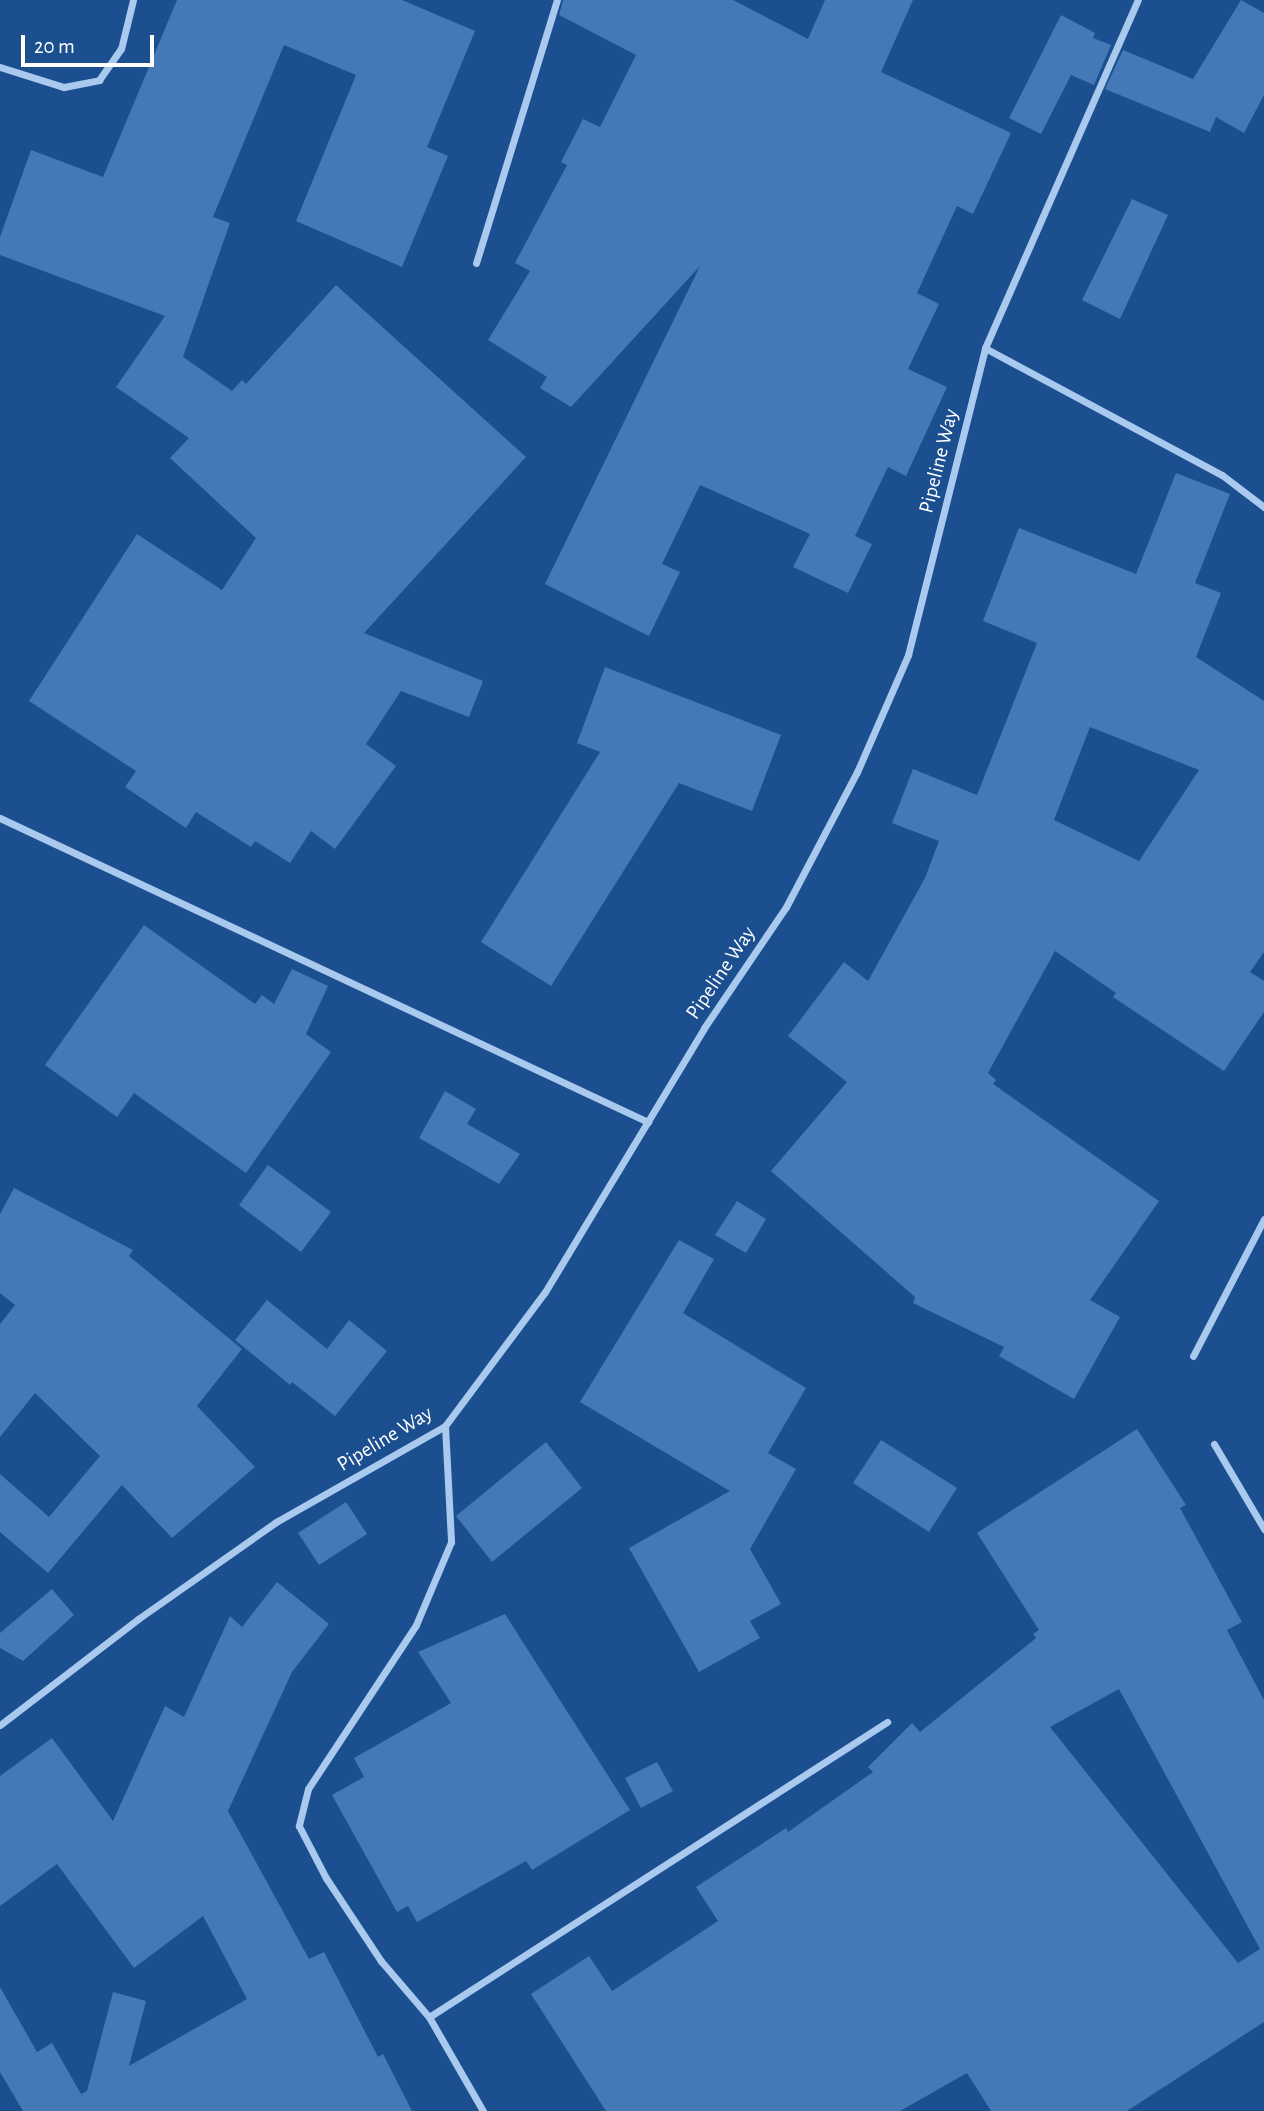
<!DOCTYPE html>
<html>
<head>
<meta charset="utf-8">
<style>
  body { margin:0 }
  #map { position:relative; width:1264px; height:2111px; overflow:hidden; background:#1b4f8f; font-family:"Alegreya Sans",sans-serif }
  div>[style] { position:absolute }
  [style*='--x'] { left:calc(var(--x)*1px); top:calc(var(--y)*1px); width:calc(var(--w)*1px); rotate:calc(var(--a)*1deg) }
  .building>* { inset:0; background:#4478b7 }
  .street>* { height:7px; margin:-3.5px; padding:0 3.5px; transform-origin:3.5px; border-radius:3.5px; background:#a9c9ee }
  span { translate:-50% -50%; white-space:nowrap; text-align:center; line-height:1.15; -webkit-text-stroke:7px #1b4f8f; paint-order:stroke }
  .street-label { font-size:21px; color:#fff }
  .scale { position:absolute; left:21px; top:35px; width:133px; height:32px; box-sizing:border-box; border:4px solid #fff; border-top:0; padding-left:9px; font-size:21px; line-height:24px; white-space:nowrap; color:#fff; -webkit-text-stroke:5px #1b4f8f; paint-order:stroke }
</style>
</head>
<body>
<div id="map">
  <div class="building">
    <i style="clip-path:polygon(177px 0,402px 0,475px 31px,427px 147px,448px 156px,402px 267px,296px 221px,356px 75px,284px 45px,213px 217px,230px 223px,183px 357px,232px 391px,242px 380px,246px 384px,336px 285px,526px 457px,364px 633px,483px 681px,469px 717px,401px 691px,366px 744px,396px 766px,335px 849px,311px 831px,290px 863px,255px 841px,251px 847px,196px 812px,186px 828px,125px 787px,136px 771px,29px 701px,137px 534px,222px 590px,256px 538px,170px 458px,189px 438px,116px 387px,165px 316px,0 255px,0 237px,31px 150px,103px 177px)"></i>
    <i style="clip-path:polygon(563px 0,733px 0,808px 39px,825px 0,913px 0,881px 72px,1011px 133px,973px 214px,957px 206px,917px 293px,939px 304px,908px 369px,947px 387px,906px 476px,888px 467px,855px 536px,872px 544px,848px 593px,793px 567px,810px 534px,700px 485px,662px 564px,680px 572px,649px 636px,545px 584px,700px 266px,571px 407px,540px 388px,547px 377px,488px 340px,530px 271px,515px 263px,567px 165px,561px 162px,583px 119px,600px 127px,636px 55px,559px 15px)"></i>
    <i style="clip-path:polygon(1241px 0,1264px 13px,1264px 95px,1244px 133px,1216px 117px,1210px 132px,1105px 89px,1123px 50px,1193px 79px)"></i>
    <i style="clip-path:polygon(1061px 15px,1095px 33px,1093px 38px,1111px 45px,1094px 85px,1071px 75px,1041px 134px,1009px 118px)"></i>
    <i style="clip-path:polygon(1132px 199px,1168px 215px,1120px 319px,1082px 300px)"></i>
    <i style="clip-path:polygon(evenodd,1176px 473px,1230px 494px,1195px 583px,1221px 593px,1196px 657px,1264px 701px,1264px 952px,1250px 972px,1264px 981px,1264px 1012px,1224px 1071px,1113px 997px,1116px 993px,1055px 951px,988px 1073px,996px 1080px,993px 1084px,1159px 1201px,1090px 1300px,1120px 1317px,1074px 1399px,999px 1356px,1004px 1347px,913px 1303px,915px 1297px,771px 1171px,847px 1082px,788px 1036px,844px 962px,868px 981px,925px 878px,939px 841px,892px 823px,913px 769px,977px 795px,1037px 643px,983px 621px,1019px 528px,1136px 574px,1176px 473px,1090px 727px,1199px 770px,1139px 861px,1054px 820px,1090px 727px)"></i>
    <i style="clip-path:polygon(605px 667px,781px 735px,752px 811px,679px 783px,551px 986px,481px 942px,600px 752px,577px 743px)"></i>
    <i style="clip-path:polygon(144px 925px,255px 1004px,262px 995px,274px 1004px,292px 969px,328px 986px,306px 1034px,331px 1052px,246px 1173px,134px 1093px,117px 1117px,45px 1065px)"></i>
    <i style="clip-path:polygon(445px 1091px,476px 1109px,467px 1124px,520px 1154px,499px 1184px,419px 1138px)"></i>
    <i style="clip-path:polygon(268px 1165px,331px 1212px,301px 1252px,239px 1205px)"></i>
    <i style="clip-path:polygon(14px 1188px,133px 1250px,129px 1256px,242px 1349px,197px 1406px,255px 1467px,172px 1538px,122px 1485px,48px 1573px,0 1532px,0 1474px,49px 1517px,100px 1456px,35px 1393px,0 1437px,0 1324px,15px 1305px,0 1293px,0 1214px)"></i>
    <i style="clip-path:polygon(737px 1201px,766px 1219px,746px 1253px,715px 1235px)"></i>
    <i style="clip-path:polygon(679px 1240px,714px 1259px,683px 1313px,806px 1388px,768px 1453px,796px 1469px,750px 1549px,781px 1604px,750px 1621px,760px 1638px,699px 1672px,629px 1548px,730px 1491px,580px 1402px)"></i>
    <i style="clip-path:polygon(267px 1300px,327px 1349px,349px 1320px,387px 1351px,335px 1416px,292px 1382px,290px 1385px,235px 1340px)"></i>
    <i style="clip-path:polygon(evenodd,1137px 1429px,1186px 1505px,1180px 1508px,1242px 1622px,1227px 1630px,1264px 1700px,1264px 2022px,1127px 2111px,991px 2111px,967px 2073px,900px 2111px,606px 2111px,531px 1994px,589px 1956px,612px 1991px,718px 1921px,696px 1887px,786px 1828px,788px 1832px,873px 1772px,868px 1767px,912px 1723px,920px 1732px,1036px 1638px,1033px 1634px,1039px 1630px,977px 1533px,1137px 1429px,1119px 1689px,1260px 1949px,1238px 1963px,1050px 1727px,1119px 1689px)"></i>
    <i style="clip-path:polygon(881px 1440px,957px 1488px,929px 1532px,853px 1483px)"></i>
    <i style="clip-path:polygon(546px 1442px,582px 1488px,492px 1562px,456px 1516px)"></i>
    <i style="clip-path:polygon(346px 1502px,367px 1534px,319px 1565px,298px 1533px)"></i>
    <i style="clip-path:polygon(277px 1582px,329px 1624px,292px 1672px,228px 1811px,309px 1959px,324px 1952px,378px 2057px,383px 2054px,412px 2111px,23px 2111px,0 2072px,0 1987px,37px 2052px,52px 2043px,81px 2094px,87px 2091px,113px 1992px,146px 2001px,129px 2066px,247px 1999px,203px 1916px,134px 1968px,57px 1864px,0 1906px,0 1776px,52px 1738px,113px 1821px,165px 1706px,184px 1717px,230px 1616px,242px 1627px)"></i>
    <i style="clip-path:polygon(52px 1589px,74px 1615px,23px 1661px,0 1648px,0 1633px)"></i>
    <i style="clip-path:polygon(505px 1614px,630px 1810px,532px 1870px,526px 1861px,417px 1922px,408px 1906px,397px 1912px,332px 1795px,364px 1777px,354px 1758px,451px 1703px,418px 1652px)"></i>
    <i style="clip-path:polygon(657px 1762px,673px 1791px,641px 1808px,625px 1778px)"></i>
  </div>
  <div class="street">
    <i style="--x:0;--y:67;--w:67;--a:17.4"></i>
    <i style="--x:64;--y:87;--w:36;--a:-11"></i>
    <i style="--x:99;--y:80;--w:38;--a:-55"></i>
    <i style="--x:121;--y:49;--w:50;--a:-76.2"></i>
    <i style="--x:476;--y:263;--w:275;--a:-72.9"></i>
    <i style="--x:985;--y:348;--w:269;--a:28.2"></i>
    <i style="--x:1222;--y:475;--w:53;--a:37.3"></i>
    <i style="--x:0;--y:818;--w:716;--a:25.13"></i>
    <i style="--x:1193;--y:1356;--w:154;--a:-62.6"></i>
    <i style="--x:445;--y:1426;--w:116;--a:87"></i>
    <i style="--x:451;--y:1542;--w:90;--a:112.9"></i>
    <i style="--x:416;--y:1625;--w:196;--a:123.4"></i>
    <i style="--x:308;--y:1789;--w:38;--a:104"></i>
    <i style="--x:299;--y:1826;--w:59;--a:62.6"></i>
    <i style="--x:326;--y:1878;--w:100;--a:56.5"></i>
    <i style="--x:381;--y:1961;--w:74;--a:49.4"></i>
    <i style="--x:429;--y:2017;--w:108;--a:60.1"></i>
    <i style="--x:1214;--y:1444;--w:99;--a:59.5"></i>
    <i style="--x:0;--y:1725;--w:174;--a:-37.5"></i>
    <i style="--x:138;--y:1619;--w:169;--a:-35.1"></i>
    <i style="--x:276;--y:1522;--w:194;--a:-29.6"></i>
    <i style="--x:445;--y:1426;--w:167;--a:-53.3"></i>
    <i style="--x:545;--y:1292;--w:308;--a:-58.9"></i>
    <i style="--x:704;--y:1028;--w:146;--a:-55.9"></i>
    <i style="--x:786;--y:907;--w:153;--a:-62.3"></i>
    <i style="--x:857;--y:772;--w:128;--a:-66.4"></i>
    <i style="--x:908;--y:655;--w:317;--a:-75.9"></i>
    <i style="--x:985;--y:348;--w:380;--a:-66.3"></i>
    <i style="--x:429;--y:2017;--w:545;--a:-32.79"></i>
  </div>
  <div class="street-label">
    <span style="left:939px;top:461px;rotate:-76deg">Pipeline Way</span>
    <span style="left:721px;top:973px;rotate:-56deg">Pipeline Way</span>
    <span style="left:385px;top:1439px;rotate:-31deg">Pipeline Way</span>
  </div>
  <div class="scale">20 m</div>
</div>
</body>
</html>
